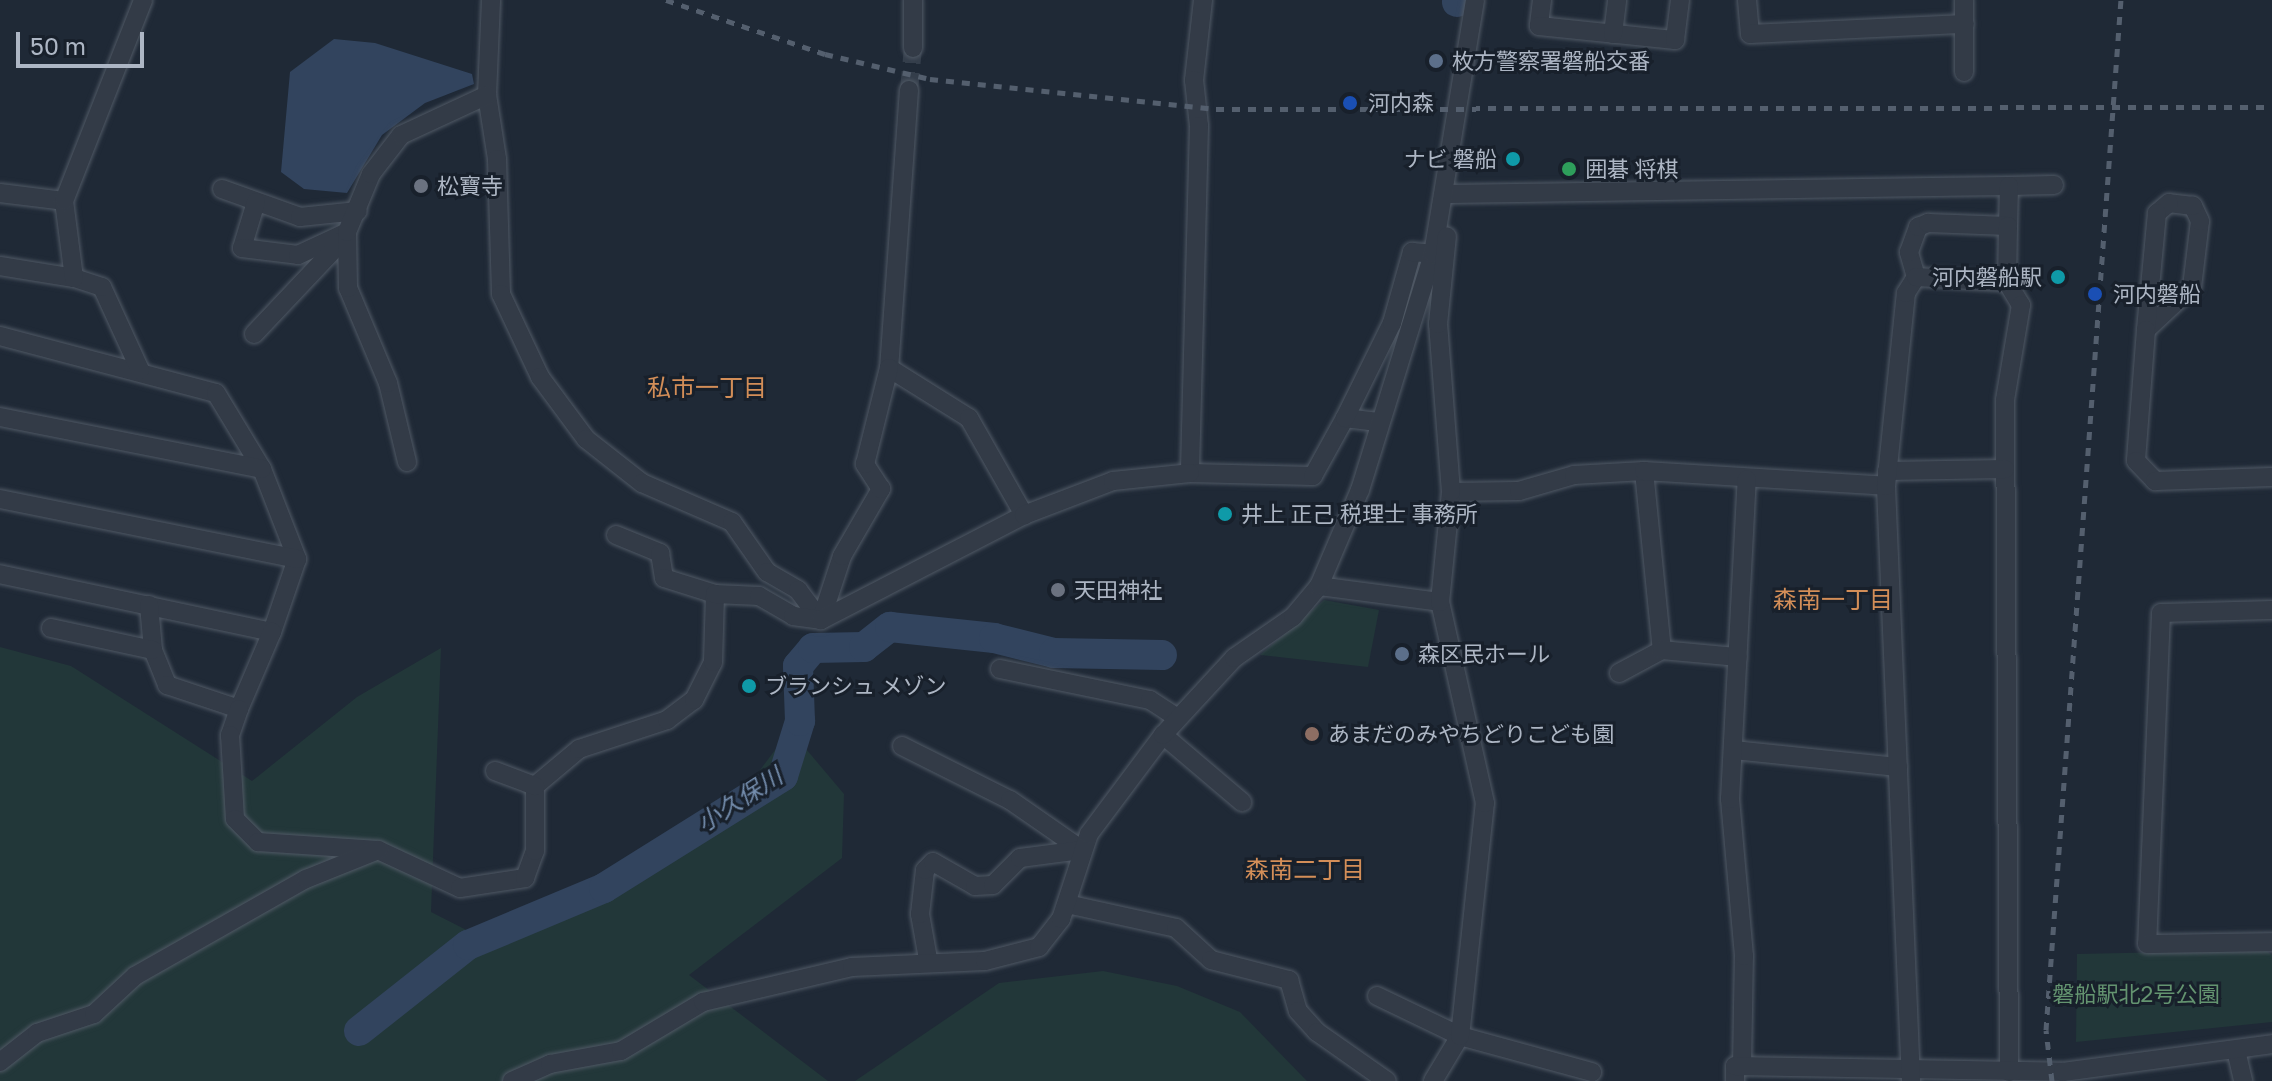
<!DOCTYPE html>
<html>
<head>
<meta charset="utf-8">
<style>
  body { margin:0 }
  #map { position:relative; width:2272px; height:1081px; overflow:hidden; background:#1f2936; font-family:"Golos Text","Noto Sans JP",sans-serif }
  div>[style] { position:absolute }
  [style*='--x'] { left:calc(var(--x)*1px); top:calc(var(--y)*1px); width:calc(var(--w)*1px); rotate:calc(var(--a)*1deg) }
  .green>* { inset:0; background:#223739 }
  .water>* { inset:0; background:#32445e }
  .river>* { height:30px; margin:-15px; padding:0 15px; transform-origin:15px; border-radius:15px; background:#32445e }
  .minor-tunnel>* { height:18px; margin-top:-9px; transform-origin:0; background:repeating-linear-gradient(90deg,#343e4b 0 18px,transparent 0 27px) }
  .roads { filter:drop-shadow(0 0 2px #505965) drop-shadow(0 0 2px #505965) }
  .minor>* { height:18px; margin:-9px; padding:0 9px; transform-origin:9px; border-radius:9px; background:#333b47 }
  .rail>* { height:5px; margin-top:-2.5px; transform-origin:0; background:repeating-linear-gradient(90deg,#545f6e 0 8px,transparent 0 16px) }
  .dots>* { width:22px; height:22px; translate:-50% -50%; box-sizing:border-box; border:4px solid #18202b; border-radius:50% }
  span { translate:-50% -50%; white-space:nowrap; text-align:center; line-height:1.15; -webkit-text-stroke:6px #18202b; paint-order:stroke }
  .poi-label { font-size:22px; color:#adb6c4 }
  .left { translate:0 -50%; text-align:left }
  .right { translate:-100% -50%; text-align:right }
  .park-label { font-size:22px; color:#649470 }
  .neighbourhood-label { font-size:24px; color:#d38e58 }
  .water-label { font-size:24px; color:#748dad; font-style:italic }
  .scale { position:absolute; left:16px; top:32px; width:128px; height:36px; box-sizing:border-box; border:4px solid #adb6c4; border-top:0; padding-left:10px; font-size:24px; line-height:28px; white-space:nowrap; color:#adb6c4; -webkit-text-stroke:6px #18202b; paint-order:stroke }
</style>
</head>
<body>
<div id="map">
  <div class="green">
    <i style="clip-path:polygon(1324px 600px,1379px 610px,1368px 667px,1260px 655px)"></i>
    <i style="clip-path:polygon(0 647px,71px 666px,252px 781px,357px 697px,441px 648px,431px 912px,498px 946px,754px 778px,790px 730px,844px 794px,842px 858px,689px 975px,828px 1081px,0 1081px)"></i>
    <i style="clip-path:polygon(2265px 950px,2272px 955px,2272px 1022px,2076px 1042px,2077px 954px)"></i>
    <i style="clip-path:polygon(1103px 971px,1177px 986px,1240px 1012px,1307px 1081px,855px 1081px,999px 983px)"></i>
  </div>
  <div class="water">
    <i style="clip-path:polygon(334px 39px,375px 43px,472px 74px,474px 84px,425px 103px,382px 135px,347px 193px,304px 189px,281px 172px,290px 72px)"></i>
  </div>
  <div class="river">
    <i style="--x:1457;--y:2;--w:2;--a:-63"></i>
    <i style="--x:359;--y:1031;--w:139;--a:-38.3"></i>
    <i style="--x:468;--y:945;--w:147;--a:-22.7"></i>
    <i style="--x:604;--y:888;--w:211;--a:-32"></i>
    <i style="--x:783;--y:776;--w:58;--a:-72.8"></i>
    <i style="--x:800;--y:721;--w:55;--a:-92.1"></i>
    <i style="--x:798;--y:666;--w:23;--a:-50"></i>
    <i style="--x:813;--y:648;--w:51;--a:-1.1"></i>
    <i style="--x:864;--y:647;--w:33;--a:-38"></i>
    <i style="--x:890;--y:627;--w:105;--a:6"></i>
    <i style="--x:994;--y:638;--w:62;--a:14"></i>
    <i style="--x:1054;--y:653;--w:108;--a:1.1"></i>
  </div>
  <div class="minor-tunnel">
    <i style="--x:909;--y:90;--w:42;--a:-84.6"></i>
  </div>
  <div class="roads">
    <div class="minor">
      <i style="--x:491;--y:0;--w:95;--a:92.4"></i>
      <i style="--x:487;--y:95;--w:65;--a:81.1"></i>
      <i style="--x:497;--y:159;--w:135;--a:88.3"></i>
      <i style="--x:501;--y:294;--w:92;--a:64.8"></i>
      <i style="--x:540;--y:377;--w:77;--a:53.4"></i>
      <i style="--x:586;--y:439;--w:71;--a:38.2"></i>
      <i style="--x:642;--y:483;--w:98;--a:23.4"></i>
      <i style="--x:732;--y:522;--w:61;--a:55"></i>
      <i style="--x:767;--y:572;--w:36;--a:30"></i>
      <i style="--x:798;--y:590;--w:38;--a:53"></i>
      <i style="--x:913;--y:0;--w:48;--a:90"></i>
      <i style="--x:1203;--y:0;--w:81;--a:96.4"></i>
      <i style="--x:1194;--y:80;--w:46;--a:83.8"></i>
      <i style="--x:1199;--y:126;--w:347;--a:91.5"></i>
      <i style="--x:1190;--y:473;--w:123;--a:1.4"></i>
      <i style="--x:1313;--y:476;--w:66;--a:-61.1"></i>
      <i style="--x:1345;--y:418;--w:31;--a:7"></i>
      <i style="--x:1542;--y:0;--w:26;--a:97"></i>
      <i style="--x:1539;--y:26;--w:137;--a:5.9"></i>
      <i style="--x:1675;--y:40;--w:40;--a:-82.9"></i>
      <i style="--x:1747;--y:0;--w:34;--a:85"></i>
      <i style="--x:1750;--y:34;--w:215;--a:-2.7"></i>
      <i style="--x:1964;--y:0;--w:72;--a:90"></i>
      <i style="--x:1613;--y:34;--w:34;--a:-83"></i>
      <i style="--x:909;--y:90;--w:279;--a:94.1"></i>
      <i style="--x:889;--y:368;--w:94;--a:32"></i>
      <i style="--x:969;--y:418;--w:112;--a:60.4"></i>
      <i style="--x:2009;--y:186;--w:45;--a:-1.3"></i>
      <i style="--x:222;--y:189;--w:83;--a:19.7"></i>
      <i style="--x:300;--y:217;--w:58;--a:-5.9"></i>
      <i style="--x:0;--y:193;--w:64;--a:7.1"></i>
      <i style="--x:1448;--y:194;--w:561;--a:-0.82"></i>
      <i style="--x:2009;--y:186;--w:40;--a:91.4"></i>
      <i style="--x:256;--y:202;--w:48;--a:106.9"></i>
      <i style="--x:242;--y:248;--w:56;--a:7.1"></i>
      <i style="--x:298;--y:255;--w:54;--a:-25.1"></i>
      <i style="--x:0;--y:266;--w:75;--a:9.2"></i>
      <i style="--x:2007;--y:282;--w:27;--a:59"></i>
      <i style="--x:2021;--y:305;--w:96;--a:99.6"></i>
      <i style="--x:2005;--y:400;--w:672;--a:89.66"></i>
      <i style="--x:2146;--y:330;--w:63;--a:-43.1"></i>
      <i style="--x:2192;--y:287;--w:66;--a:-83.1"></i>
      <i style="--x:2200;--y:221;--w:17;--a:-115"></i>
      <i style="--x:2193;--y:206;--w:24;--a:-173"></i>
      <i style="--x:2169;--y:203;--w:16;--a:140"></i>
      <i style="--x:2157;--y:213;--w:118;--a:95.4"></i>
      <i style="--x:2146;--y:330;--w:131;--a:94.4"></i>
      <i style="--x:2136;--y:461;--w:28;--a:46"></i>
      <i style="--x:2155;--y:481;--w:117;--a:-2"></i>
      <i style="--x:254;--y:334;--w:129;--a:-46.6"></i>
      <i style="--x:0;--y:336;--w:223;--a:14.8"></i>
      <i style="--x:216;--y:393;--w:89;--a:58.8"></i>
      <i style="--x:262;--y:469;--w:97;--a:68.7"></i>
      <i style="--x:297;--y:559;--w:77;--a:108.9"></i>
      <i style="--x:272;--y:632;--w:278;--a:-168"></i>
      <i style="--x:140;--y:370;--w:91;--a:-114.6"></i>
      <i style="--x:102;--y:287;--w:29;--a:-162"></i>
      <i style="--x:74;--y:278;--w:78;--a:-97.4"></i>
      <i style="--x:64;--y:201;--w:216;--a:-68.5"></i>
      <i style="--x:0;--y:417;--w:267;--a:11.2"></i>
      <i style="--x:1345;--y:418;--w:106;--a:-63.7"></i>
      <i style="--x:1392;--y:323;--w:74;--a:-74.3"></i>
      <i style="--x:1412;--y:252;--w:21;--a:5"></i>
      <i style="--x:407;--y:462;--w:81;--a:-103.5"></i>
      <i style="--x:388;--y:383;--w:103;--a:-112.8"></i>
      <i style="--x:348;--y:288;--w:56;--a:-91"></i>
      <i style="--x:347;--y:232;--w:63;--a:-67.5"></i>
      <i style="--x:371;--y:174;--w:49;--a:-52.4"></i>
      <i style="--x:401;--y:135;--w:95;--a:-24.9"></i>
      <i style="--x:1644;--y:471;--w:180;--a:84.3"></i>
      <i style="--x:1887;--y:471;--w:118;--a:-1"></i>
      <i style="--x:1451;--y:492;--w:68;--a:-0.8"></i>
      <i style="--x:1519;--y:491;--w:57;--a:-16.2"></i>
      <i style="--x:1574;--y:475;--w:70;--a:-3.3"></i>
      <i style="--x:1644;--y:471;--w:242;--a:3.5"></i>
      <i style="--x:0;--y:499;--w:303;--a:11.4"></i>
      <i style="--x:616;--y:535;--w:48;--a:22.2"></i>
      <i style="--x:660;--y:553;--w:25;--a:81"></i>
      <i style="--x:664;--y:578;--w:53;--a:17.4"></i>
      <i style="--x:1319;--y:586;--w:122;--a:7.5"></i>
      <i style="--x:149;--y:605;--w:45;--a:84.9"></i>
      <i style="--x:153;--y:650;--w:38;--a:68"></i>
      <i style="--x:167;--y:685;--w:76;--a:18.4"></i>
      <i style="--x:239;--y:709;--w:84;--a:-66.8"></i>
      <i style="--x:2272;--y:610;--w:111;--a:178.5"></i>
      <i style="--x:2161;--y:613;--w:331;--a:92.4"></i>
      <i style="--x:2147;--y:944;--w:125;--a:-0.9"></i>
      <i style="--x:821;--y:620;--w:67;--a:-71.8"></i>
      <i style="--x:842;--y:556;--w:78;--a:-59.8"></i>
      <i style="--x:881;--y:489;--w:30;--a:-123"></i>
      <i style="--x:865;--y:464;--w:99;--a:-76"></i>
      <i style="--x:51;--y:628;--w:104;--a:12.2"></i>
      <i style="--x:1000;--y:669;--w:153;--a:11.7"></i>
      <i style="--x:1150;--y:700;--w:33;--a:33"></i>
      <i style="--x:1619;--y:673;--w:49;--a:-28.1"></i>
      <i style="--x:1662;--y:650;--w:76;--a:5.3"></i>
      <i style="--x:239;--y:709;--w:28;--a:109"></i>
      <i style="--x:230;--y:735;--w:84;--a:86.6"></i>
      <i style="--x:235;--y:819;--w:33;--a:45"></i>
      <i style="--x:258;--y:842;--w:120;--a:3.8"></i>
      <i style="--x:378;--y:850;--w:90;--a:24.9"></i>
      <i style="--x:460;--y:888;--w:66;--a:-8.7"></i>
      <i style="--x:525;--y:878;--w:29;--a:-70"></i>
      <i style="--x:535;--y:851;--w:65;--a:-90"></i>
      <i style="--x:535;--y:786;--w:57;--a:-40.1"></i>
      <i style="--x:579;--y:749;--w:93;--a:-18.2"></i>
      <i style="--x:667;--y:720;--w:34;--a:-37"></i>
      <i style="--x:694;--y:700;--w:42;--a:-63.4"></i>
      <i style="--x:713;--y:662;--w:68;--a:-88.3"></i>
      <i style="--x:715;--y:594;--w:44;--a:2.6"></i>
      <i style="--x:759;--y:596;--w:39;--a:30"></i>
      <i style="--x:793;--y:616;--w:28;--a:8"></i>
      <i style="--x:821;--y:620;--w:229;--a:-27.3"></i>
      <i style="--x:1024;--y:515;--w:95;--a:-20.9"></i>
      <i style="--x:1113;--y:481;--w:77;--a:-5.9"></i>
      <i style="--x:1163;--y:735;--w:104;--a:40.3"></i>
      <i style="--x:902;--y:746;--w:121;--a:26.6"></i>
      <i style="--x:1010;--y:800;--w:88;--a:34.8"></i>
      <i style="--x:1733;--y:750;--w:166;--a:5.9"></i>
      <i style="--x:495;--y:771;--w:43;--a:20.6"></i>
      <i style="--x:1067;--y:904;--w:112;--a:12.4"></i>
      <i style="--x:1176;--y:928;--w:47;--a:42.4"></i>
      <i style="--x:1211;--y:960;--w:81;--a:14.4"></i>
      <i style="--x:1289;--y:980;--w:32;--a:74"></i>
      <i style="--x:1298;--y:1011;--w:28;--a:48"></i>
      <i style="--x:1317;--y:1032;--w:85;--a:35"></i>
      <i style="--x:928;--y:959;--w:46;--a:-100.1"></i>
      <i style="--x:920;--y:914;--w:44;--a:-83.5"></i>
      <i style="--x:925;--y:870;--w:11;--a:-45"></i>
      <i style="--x:933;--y:862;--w:48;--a:29.7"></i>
      <i style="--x:975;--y:886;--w:18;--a:-3"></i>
      <i style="--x:993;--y:885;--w:38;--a:-45"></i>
      <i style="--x:1020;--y:858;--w:63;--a:-7.4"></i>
      <i style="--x:1377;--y:996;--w:92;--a:25.7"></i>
      <i style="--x:1460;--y:1036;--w:137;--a:15.3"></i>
      <i style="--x:2236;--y:1050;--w:32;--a:77"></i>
      <i style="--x:0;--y:1062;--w:47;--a:-38.1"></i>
      <i style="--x:37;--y:1033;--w:60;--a:-18.4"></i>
      <i style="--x:94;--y:1014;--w:56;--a:-42.8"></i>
      <i style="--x:135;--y:976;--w:197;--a:-29.6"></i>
      <i style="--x:306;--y:879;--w:78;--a:-21.9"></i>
      <i style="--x:1742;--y:1066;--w:110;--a:-89"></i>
      <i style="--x:1744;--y:956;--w:158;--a:-95.1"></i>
      <i style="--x:1730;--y:799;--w:320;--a:-87"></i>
      <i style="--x:512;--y:1081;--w:42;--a:-24.1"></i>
      <i style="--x:550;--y:1064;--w:72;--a:-10.4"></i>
      <i style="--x:621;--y:1051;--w:96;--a:-30.9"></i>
      <i style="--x:703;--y:1002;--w:153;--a:-13.2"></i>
      <i style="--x:852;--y:967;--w:133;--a:-2.6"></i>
      <i style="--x:985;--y:961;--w:56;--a:-14.5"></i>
      <i style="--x:1039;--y:947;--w:36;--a:-52"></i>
      <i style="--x:1061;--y:919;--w:89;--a:-71.8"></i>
      <i style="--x:1089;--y:834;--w:124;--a:-53.2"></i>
      <i style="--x:1163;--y:735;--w:105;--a:-47.3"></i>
      <i style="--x:1234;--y:658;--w:72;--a:-34.8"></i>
      <i style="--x:1293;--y:617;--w:40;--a:-50"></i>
      <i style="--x:1319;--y:586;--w:104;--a:-66.9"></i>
      <i style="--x:1360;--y:490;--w:247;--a:-72.8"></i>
      <i style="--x:1433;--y:254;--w:257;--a:-80.6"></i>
      <i style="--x:1433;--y:1081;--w:52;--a:-59"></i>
      <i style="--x:1460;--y:1036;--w:234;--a:-83.9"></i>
      <i style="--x:1485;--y:803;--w:206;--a:-102.6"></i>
      <i style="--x:1440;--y:602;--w:111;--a:-84.3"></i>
      <i style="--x:1451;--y:492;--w:169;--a:-94.4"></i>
      <i style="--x:1438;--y:324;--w:88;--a:-84.2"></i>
      <i style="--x:1735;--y:1081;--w:15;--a:-90"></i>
      <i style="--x:1735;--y:1066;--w:328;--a:1"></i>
      <i style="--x:2063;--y:1072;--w:211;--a:-7.6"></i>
      <i style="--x:1911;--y:1081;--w:596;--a:-92.41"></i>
      <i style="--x:1886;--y:486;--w:194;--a:-84.1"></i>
      <i style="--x:1906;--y:293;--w:19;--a:-58"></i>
      <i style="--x:1916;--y:277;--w:26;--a:-106"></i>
      <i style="--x:1909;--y:252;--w:27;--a:-70"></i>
      <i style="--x:1918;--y:227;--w:11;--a:-22"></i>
      <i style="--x:1928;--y:223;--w:80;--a:2.1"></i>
      <i style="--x:2008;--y:226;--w:56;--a:91"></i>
      <i style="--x:2007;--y:282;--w:91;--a:-176.9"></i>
    </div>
  </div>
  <div class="rail">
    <i style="--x:666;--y:0;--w:168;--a:18.8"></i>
    <i style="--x:825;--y:54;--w:108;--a:13.4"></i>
    <i style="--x:930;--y:79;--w:288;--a:6"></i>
    <i style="--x:1216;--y:109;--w:1056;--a:-0.11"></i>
    <i style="--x:2052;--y:1081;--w:51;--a:-96.7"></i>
    <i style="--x:2046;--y:1030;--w:1033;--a:-85.84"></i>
  </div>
  <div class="dots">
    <i style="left:1436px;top:61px;background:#5c6f8a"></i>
    <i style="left:1350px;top:103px;background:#1a4fb4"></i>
    <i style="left:1513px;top:159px;background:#0f9aa8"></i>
    <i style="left:1569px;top:169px;background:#2e9e5b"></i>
    <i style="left:421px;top:186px;background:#6b7280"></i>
    <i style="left:2058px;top:277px;background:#0f9aa8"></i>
    <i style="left:2095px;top:294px;background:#1a4fb4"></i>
    <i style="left:1225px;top:514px;background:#0f9aa8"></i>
    <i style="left:1058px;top:590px;background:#6b7280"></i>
    <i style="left:1402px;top:654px;background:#5c6f8a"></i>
    <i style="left:749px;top:686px;background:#0f9aa8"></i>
    <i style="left:1312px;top:734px;background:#8d6e63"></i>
  </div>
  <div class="poi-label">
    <span class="left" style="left:1452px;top:61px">枚方警察署磐船交番</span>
    <span class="left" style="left:1368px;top:103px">河内森</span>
    <span class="right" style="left:1497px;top:159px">ナビ 磐船</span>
    <span class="left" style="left:1585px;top:169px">囲碁 将棋</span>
    <span class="left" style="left:437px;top:186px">松寶寺</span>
    <span class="right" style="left:2042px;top:277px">河内磐船駅</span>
    <span class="left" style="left:2113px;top:294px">河内磐船</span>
    <span class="left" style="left:1241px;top:514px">井上 正己 税理士 事務所</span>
    <span class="left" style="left:1074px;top:590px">天田神社</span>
    <span class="left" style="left:1418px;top:654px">森区民ホール</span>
    <span class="left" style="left:765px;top:686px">ブランシュ メゾン</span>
    <span class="left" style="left:1328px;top:734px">あまだのみやちどりこども園</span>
  </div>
  <div class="park-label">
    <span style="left:2136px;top:994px">磐船駅北2号公園</span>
  </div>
  <div class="neighbourhood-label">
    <span style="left:707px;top:387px">私市一丁目</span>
    <span style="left:1833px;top:599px">森南一丁目</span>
    <span style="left:1305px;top:869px">森南二丁目</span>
  </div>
  <div class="water-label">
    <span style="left:739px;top:799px;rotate:-33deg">小久保川</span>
  </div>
  <div class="scale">50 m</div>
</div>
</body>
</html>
